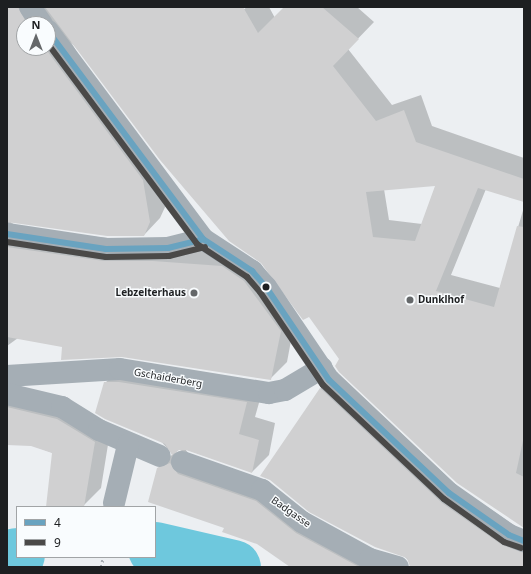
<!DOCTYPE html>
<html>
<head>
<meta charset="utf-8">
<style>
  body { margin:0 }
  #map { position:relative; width:531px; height:574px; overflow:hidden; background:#eceff2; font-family:"Noto Sans",sans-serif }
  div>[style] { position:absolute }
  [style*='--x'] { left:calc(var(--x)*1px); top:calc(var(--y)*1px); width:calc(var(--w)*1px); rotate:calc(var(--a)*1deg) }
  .shadow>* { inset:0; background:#0003 }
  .river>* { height:55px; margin:-27.5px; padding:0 27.5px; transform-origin:27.5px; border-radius:27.5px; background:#6ec8dd }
  .building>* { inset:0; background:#d0d0d1 }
  .path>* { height:2.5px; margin-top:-1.25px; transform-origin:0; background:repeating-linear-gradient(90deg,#a8aeb4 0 2px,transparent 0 5px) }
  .pedestrian>* { height:22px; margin:-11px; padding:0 11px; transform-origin:11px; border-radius:11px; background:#a5aeb5 }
  .minor>* { height:22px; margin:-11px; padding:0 11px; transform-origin:11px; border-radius:11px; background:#a5aeb5 }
  .bus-1>* { height:6px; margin:-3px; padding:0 3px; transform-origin:3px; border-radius:3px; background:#69a3c0 }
  .bus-2>* { height:6px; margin:-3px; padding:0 3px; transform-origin:3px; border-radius:3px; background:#4a4948 }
  .dots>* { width:11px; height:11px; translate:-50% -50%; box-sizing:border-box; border:2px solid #f9fcfe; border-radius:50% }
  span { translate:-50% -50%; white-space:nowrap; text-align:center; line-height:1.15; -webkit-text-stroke:3px #f9fcfe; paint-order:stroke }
  .poi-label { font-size:10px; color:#1d1f21; font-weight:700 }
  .right { translate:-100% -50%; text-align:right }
  .left { translate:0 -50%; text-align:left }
  .street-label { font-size:10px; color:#1d1f21 }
  .frame { position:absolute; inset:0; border:8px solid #1d1f21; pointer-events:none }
  .legend { position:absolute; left:16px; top:506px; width:140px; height:52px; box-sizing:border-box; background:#f9fcfe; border:1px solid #a1a4a6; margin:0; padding:5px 7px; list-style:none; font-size:12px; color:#1d1f21 }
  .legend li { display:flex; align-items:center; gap:8px; height:20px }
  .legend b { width:20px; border:1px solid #a1a4a6 }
  .north { position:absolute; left:16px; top:16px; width:40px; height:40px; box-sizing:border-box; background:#f9fcfe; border:1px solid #a1a4a6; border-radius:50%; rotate:0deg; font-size:11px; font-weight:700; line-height:16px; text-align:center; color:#1d1f21 }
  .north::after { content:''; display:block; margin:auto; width:14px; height:18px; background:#65686a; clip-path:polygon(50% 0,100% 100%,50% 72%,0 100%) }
</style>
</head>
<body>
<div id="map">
  <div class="shadow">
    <i style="clip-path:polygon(evenodd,7px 7px,228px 7px,235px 16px,247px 7px,269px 7px,275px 18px,285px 7px,357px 7px,374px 22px,348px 49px,392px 105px,421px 95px,432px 126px,524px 158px,524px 201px,486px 189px,451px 275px,500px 288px,524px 207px,524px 527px,458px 482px,340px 359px,310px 316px,71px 42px,166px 205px,160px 218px,144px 235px,9px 221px,22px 230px,238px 250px,296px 314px,287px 362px,270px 379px,18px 338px,7px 346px,7px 7px,24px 24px,48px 24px,48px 48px,24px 48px,24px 24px,7px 7px,436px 185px,422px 224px,389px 220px,384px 189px,436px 185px)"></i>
    <i style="clip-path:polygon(evenodd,123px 366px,264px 385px,255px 417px,275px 423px,269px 455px,252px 472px,185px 449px,193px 459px,376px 567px,293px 567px,257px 543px,226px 528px,158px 468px,173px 454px,105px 383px,123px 366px,179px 449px,184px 449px,175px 453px,179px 449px)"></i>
    <i style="clip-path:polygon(337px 372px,458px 487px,524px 532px,524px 567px,432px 567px,410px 562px,402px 554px,320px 389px)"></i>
    <i style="clip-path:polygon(7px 383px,111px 426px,101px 488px,84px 505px,47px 507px,53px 453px,31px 445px,7px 444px)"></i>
  </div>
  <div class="river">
    <i style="--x:155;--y:549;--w:80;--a:13"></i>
    <i style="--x:7;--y:557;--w:10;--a:-11"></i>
  </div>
  <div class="building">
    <i style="clip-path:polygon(7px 7px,18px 7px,27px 24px,24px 24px,24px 48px,45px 48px,143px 180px,150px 222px,144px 236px,107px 236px,7px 222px)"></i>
    <i style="clip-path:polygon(evenodd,45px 7px,243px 7px,258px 33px,284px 7px,322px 7px,359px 39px,333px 66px,376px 121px,404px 110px,416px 142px,524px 179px,524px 202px,478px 188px,436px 291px,494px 307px,517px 226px,524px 227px,524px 436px,516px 473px,524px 477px,524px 528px,457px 483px,339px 372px,335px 366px,339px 359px,309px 317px,303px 320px,261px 263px,229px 241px,160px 160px,45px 7px,435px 186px,415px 241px,373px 237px,366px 192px,435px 186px)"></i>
    <i style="clip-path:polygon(7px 247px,104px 261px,153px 261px,222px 266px,244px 281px,281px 331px,271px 380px,122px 357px,61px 360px,62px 347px,7px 337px)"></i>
    <i style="clip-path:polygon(104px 382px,119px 382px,247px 402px,239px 434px,259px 440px,252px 473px,186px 450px,179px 450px,172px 455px,165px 444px,105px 419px,95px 413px)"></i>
    <i style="clip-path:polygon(320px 388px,442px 503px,502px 545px,524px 553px,524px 567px,410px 567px,407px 558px,375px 547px,309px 512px,270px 480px,260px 476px)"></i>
    <i style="clip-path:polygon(7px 407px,57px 419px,95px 442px,84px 507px,46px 507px,52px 453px,31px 446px,7px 445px)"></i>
    <i style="clip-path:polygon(170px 463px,178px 474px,256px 501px,296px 533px,359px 567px,290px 567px,257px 544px,222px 532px,224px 528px,148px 502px,157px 468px)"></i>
  </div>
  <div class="path">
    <i style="--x:101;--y:567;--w:10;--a:-79"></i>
  </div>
  <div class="pedestrian">
    <i style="--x:252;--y:271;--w:21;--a:49"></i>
    <i style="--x:266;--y:287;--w:112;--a:55.9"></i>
    <i style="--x:329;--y:380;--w:165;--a:43.3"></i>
    <i style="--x:449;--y:493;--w:73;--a:35"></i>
    <i style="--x:509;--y:535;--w:16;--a:22"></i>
  </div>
  <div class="minor">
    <i style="--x:30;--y:7;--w:21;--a:55"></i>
    <i style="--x:48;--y:31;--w:259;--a:53.3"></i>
    <i style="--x:203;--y:239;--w:59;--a:33.1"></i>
    <i style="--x:7;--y:234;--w:100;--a:8.6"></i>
    <i style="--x:106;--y:249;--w:62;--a:-0.9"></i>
    <i style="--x:168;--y:248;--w:36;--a:-14"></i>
    <i style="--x:7;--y:376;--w:113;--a:-3.5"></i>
    <i style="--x:120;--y:369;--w:151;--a:9.2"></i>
    <i style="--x:269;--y:393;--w:16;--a:-11"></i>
    <i style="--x:285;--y:390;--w:43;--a:-30.7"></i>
    <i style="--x:7;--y:394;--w:57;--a:13.3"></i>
    <i style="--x:62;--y:407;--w:44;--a:31.9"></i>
    <i style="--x:99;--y:430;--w:66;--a:23.1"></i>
    <i style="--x:182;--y:462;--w:85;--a:19.3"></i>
    <i style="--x:262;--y:490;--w:51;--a:38.7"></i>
    <i style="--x:302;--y:522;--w:77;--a:28.6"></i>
    <i style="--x:370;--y:559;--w:29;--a:16"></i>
    <i style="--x:114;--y:503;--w:60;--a:-76.4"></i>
  </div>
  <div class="bus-1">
    <i style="--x:48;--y:31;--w:259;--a:53.3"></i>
    <i style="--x:203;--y:239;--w:59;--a:33.1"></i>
    <i style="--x:252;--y:271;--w:21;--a:49"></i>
    <i style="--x:266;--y:287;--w:112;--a:55.9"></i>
    <i style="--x:329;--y:380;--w:165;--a:43.3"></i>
    <i style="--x:449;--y:493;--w:73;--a:35"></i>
    <i style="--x:509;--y:535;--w:16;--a:22"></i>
    <i style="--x:7;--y:234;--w:100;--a:8.6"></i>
    <i style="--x:106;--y:249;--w:62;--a:-0.9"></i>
    <i style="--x:168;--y:248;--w:36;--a:-14"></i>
  </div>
  <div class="bus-2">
    <i style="--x:48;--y:44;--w:249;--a:53.3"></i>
    <i style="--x:197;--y:244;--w:60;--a:33.4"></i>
    <i style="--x:247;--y:277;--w:20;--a:49"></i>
    <i style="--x:260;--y:292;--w:112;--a:55.9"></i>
    <i style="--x:323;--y:385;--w:166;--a:43.3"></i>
    <i style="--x:444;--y:499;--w:74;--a:35.6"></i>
    <i style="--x:504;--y:542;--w:18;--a:19"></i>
    <i style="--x:7;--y:242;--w:100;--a:8.6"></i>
    <i style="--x:106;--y:257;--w:63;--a:-0.9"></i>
    <i style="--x:169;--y:256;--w:37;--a:-14"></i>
  </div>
  <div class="dots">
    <i style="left:266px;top:287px;background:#1d1f21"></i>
    <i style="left:194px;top:293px;background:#65686a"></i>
    <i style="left:410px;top:300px;background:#65686a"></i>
  </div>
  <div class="poi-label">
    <span class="right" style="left:186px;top:293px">Lebzelterhaus</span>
    <span class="left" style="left:418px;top:300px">Dunklhof</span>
  </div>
  <div class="street-label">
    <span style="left:168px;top:378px;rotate:10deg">Gschaiderberg</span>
    <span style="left:291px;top:512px;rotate:35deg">Badgasse</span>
  </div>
  <div class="frame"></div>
  <ul class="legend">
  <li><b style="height:5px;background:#69a3c0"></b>4</li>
  <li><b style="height:5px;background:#4a4948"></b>9</li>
  </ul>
  <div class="north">N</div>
</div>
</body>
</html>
